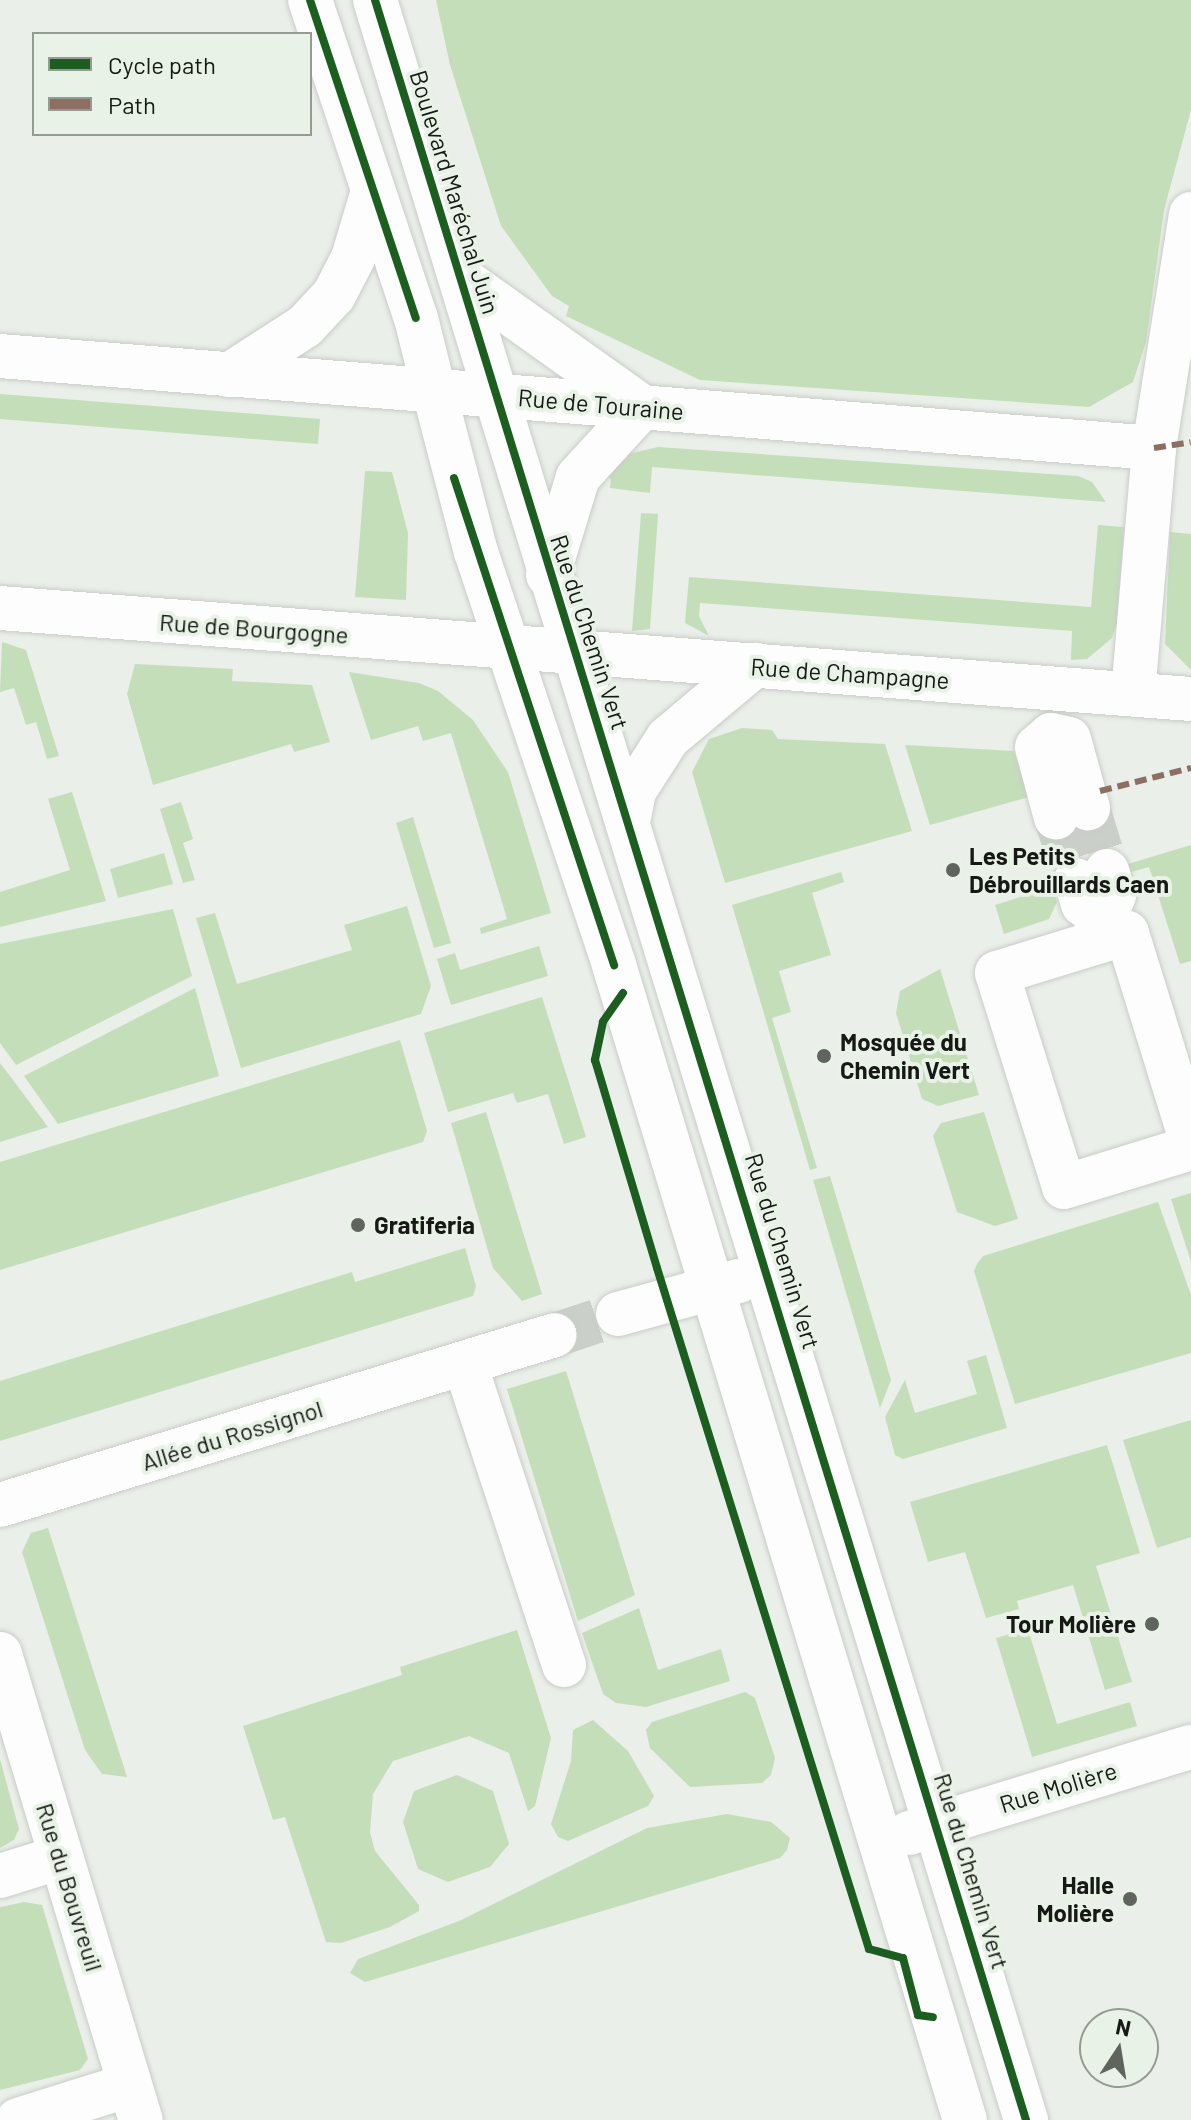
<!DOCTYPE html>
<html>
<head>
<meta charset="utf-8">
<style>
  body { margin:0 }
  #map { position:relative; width:1191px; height:2120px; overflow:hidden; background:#eaefe9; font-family:Barlow,sans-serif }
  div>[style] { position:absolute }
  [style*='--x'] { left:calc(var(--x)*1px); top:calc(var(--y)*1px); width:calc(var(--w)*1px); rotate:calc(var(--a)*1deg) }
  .green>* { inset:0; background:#c4deba }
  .minor-tunnel>* { height:44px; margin-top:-22px; transform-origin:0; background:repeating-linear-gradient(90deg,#cacfc9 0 44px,transparent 0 66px) }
  .roads { filter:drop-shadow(0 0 2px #c9ccc8) drop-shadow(0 0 2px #c9ccc8) }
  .minor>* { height:44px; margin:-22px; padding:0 22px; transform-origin:22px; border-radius:22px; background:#fcfdfc }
  .major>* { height:44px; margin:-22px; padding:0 22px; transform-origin:22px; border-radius:22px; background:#fcfdfc }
  .highway>* { height:44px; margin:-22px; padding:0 22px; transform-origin:22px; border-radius:22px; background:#fcfdfc }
  .quiet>* { height:6px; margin-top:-3px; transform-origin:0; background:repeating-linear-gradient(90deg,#8d6e63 0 12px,transparent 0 18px) }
  .cycleway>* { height:8px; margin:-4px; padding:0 4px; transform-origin:4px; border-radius:4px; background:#1b5e20 }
  .dots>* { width:22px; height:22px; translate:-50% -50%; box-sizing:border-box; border:4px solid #e9f2e6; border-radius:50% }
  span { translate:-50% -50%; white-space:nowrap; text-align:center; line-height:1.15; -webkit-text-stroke:8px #e9f2e6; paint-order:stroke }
  .street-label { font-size:24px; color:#161915 }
  .poi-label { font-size:24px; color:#161915; font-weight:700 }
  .left { translate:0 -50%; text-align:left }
  .right { translate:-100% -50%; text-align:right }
  .legend { position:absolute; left:32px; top:32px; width:280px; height:104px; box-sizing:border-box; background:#e9f2e6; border:2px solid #959b92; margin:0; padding:10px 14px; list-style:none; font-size:24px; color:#161915 }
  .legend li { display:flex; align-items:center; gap:16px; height:40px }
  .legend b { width:40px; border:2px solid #959b92 }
  .north { position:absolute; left:1079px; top:2008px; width:80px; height:80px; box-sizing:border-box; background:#e9f2e6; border:2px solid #959b92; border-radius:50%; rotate:12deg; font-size:22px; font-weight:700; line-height:32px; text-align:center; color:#161915 }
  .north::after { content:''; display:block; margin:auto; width:28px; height:36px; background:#60645f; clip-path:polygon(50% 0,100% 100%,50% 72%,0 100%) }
</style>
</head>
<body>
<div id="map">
  <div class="green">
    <i style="clip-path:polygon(436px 0,1191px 0,1191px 110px,1164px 210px,1146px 342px,1133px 382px,1089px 407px,700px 380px,566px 316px,569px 306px,552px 296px,501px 226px,450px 65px)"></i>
    <i style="clip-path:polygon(0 394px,320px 419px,318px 444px,0 419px)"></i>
    <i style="clip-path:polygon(658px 447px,1078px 476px,1092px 482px,1106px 502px,652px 467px,650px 493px,610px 488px,611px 479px,598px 470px,606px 459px)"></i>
    <i style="clip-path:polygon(365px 471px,392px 472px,408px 533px,406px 600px,355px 597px)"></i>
    <i style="clip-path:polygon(641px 513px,658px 514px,650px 629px,632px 631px)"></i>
    <i style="clip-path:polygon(1098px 525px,1124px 527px,1117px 623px,1112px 638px,1087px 659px,1071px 660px,1072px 631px,700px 603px,699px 616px,709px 636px,685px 623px,689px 577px,1091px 607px)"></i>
    <i style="clip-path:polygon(1170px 532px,1191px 534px,1191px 670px,1165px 644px)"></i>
    <i style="clip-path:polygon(2px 642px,26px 650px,59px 756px,47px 759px,36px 722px,26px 725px,14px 688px,0 692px)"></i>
    <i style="clip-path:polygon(135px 664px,233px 669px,232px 681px,312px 685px,330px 742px,294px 752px,291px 744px,153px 785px,127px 694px)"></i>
    <i style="clip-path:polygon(349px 672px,419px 683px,438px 691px,473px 720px,508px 772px,551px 913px,481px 934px,480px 928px,507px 919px,451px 733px,423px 741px,418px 726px,371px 740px)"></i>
    <i style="clip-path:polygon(742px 728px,772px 730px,778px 739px,885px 744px,912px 831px,725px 883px,692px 772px,709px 739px)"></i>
    <i style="clip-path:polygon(905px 745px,1014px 751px,1029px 797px,930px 825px)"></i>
    <i style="clip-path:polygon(72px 792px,106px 901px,0 927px,0 892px,70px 870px,48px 799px)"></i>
    <i style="clip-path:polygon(181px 802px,193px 839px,183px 843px,195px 880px,183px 883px,160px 809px)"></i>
    <i style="clip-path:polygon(413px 817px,451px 943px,434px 948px,396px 823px)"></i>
    <i style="clip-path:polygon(1191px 845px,1191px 961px,1180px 964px,1149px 867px,1131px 872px,1128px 864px)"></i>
    <i style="clip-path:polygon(164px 853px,173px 884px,118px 898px,110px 869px)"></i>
    <i style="clip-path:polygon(841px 872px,844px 882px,812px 893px,831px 955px,779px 971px,791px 1012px,772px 1018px,817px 1168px,810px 1170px,732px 905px)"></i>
    <i style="clip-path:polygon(1052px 887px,1057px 902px,1049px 919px,1004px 934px,995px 905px)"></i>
    <i style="clip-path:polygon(407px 906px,431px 986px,421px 1014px,241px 1068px,196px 918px,215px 913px,237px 984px,352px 950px,344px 925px)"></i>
    <i style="clip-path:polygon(173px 909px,192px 976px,16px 1065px,0 1043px,0 944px)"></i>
    <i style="clip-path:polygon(539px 946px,548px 976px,451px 1005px,437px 959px,455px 953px,460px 970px)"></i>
    <i style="clip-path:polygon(940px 969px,979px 1095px,938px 1106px,922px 1099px,896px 1013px,900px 991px)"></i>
    <i style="clip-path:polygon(195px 988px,219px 1076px,58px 1124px,24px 1076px)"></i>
    <i style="clip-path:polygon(542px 997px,586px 1137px,564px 1144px,548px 1094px,517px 1103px,513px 1093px,448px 1112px,424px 1033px)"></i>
    <i style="clip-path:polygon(400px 1040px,427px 1131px,423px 1142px,0 1270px,0 1162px)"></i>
    <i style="clip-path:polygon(0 1063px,10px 1076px,48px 1127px,0 1142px)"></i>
    <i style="clip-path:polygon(486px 1112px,542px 1294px,522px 1301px,493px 1268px,451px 1123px)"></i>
    <i style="clip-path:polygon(984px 1112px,1018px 1219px,995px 1226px,957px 1212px,933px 1136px,941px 1123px)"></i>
    <i style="clip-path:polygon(830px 1176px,891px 1380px,880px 1408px,813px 1180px)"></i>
    <i style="clip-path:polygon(1191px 1193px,1191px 1262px,1171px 1199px)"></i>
    <i style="clip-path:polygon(1158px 1202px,1191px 1295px,1191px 1353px,1015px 1404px,974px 1271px,977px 1264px,983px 1256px)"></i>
    <i style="clip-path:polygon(465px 1248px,476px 1286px,473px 1296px,0 1441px,0 1381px,352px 1272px,355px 1282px)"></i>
    <i style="clip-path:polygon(986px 1355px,1007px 1428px,903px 1459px,895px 1455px,885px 1417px,905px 1380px,915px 1413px,977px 1394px,967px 1361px)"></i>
    <i style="clip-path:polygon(566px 1371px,635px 1595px,578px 1621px,507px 1389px)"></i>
    <i style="clip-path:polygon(1191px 1420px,1191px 1537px,1157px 1548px,1123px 1440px)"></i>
    <i style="clip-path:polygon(1107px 1445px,1140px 1553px,1096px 1566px,1132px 1682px,1105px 1690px,1073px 1585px,1017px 1601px,1019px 1609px,986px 1618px,965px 1552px,928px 1562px,910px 1502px)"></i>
    <i style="clip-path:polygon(48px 1528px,127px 1777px,102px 1774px,85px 1750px,22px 1552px,31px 1533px)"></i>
    <i style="clip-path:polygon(639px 1608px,658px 1670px,721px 1649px,730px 1681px,646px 1707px,616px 1703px,603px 1694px,582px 1633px)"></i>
    <i style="clip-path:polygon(1028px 1629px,1057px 1724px,1130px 1702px,1137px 1726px,1032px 1757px,996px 1638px)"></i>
    <i style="clip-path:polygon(517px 1630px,551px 1738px,535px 1806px,528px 1811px,509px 1753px,469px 1736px,393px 1761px,373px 1794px,370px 1832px,375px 1851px,419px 1905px,419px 1911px,390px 1927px,341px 1943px,326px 1942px,285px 1817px,273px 1820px,243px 1726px,402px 1675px,400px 1667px)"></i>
    <i style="clip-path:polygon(745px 1692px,755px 1698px,775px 1758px,771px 1775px,762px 1783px,690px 1787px,650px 1748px,646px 1730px,652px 1722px)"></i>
    <i style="clip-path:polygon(593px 1720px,628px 1751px,654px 1796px,648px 1806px,568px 1841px,558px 1837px,551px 1824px,571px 1761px,573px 1730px)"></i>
    <i style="clip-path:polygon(0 1759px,19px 1829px,14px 1840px,0 1848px)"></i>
    <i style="clip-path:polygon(457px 1775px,493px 1791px,509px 1844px,490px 1867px,448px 1882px,418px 1869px,403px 1822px,414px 1791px)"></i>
    <i style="clip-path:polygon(727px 1814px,771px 1822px,790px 1838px,787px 1850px,780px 1858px,365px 1982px,350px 1973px,358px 1959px,459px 1921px,647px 1828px)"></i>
    <i style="clip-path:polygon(24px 1902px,42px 1905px,88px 2059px,80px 2070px,0 2090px,0 1907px)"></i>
  </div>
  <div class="minor-tunnel">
    <i style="--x:1088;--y:808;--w:66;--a:73.2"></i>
    <i style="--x:1056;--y:818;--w:65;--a:72.1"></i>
    <i style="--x:555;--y:1335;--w:66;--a:-18.4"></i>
  </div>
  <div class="roads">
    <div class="minor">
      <i style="--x:434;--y:391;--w:166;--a:75.4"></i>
      <i style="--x:476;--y:552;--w:435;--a:71.5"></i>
      <i style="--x:614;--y:965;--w:1207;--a:73.1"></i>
      <i style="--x:496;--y:396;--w:1804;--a:72.91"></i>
      <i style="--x:0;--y:608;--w:1194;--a:4.37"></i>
      <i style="--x:1133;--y:694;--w:247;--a:-85.1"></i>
      <i style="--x:1051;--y:735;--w:18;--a:139"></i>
      <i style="--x:1037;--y:747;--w:73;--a:75"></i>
      <i style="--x:1051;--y:735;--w:18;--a:13"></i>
      <i style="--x:1069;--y:739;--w:72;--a:74.6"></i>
      <i style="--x:629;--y:817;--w:26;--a:-79"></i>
      <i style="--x:634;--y:791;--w:63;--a:-57.3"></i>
      <i style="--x:668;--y:738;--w:114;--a:-40"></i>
      <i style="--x:1076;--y:880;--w:25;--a:74"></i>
      <i style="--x:1083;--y:904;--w:27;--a:39"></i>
      <i style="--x:1104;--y:921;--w:18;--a:71"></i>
      <i style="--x:1104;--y:921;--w:28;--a:-69"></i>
      <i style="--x:1114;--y:895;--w:25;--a:-106"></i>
      <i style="--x:1191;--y:1140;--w:217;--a:-107.2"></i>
      <i style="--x:1127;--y:933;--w:136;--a:162.9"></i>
      <i style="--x:997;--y:973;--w:224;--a:72.6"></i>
      <i style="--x:1064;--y:1187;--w:133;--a:-17.1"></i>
      <i style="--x:618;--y:1314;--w:125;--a:-15.3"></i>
      <i style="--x:465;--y:1364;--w:317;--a:71.8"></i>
      <i style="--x:0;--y:1505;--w:580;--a:-17.03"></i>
      <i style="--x:0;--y:1654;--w:487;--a:73.2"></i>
      <i style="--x:909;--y:1833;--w:295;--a:-17"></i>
      <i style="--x:0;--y:1876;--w:64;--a:-17.3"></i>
      <i style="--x:18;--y:2120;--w:117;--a:-17.4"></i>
    </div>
    <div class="major">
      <i style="--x:310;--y:0;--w:335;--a:71.6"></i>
      <i style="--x:416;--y:318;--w:75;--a:76.1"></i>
      <i style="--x:375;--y:0;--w:414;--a:73"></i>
      <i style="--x:462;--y:279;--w:221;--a:35.4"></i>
      <i style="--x:0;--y:356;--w:1158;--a:4.56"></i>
      <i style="--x:229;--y:375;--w:90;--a:-32.8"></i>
      <i style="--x:305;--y:326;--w:42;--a:-46.9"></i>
      <i style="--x:334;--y:295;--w:42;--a:-62.8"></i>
      <i style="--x:353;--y:258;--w:70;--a:-73.4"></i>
      <i style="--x:548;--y:575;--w:102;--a:-73"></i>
      <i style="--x:578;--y:477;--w:95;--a:-47.6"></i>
    </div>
    <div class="highway">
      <i style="--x:1154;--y:448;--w:237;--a:-81"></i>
    </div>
  </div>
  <div class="quiet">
    <i style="--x:1154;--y:448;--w:37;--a:-9"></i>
    <i style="--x:1100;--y:791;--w:94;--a:-14.2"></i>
  </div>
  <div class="cycleway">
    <i style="--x:310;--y:0;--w:335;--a:71.6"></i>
    <i style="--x:375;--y:0;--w:2218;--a:72.93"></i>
    <i style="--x:454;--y:478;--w:513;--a:71.81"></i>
    <i style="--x:623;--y:993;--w:35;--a:125"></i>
    <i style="--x:603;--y:1022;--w:39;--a:102"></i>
    <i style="--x:595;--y:1060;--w:217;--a:73.4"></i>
    <i style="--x:657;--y:1268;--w:713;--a:72.71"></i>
    <i style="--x:869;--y:1949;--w:35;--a:15"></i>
    <i style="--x:903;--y:1958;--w:59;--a:75.3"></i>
    <i style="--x:918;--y:2015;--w:15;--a:8"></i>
  </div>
  <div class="dots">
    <i style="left:953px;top:870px;background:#60645f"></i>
    <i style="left:824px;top:1056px;background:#60645f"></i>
    <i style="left:358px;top:1225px;background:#60645f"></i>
    <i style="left:1152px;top:1624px;background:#60645f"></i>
    <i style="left:1130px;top:1899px;background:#60645f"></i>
  </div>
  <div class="street-label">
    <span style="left:455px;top:192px;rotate:73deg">Boulevard Maréchal Juin</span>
    <span style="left:601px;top:404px;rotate:5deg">Rue de Touraine</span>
    <span style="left:254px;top:628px;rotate:4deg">Rue de Bourgogne</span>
    <span style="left:590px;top:632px;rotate:72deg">Rue du Chemin Vert</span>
    <span style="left:850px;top:673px;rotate:4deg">Rue de Champagne</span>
    <span style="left:783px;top:1251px;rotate:73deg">Rue du Chemin Vert</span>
    <span style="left:232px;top:1435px;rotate:-17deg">Allée du Rossignol</span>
    <span style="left:1058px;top:1787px;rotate:-17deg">Rue Molière</span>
    <span style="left:972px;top:1871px;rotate:73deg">Rue du Chemin Vert</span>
    <span style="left:70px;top:1887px;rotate:73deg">Rue du Bouvreuil</span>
  </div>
  <div class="poi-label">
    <span class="left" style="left:969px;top:870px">Les Petits<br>Débrouillards Caen</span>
    <span class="left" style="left:840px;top:1056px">Mosquée du<br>Chemin Vert</span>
    <span class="left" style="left:374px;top:1225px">Gratiferia</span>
    <span class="right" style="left:1136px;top:1624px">Tour Molière</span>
    <span class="right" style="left:1114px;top:1899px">Halle<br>Molière</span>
  </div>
  <ul class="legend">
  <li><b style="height:10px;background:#1b5e20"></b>Cycle path</li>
  <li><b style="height:10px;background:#8d6e63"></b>Path</li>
  </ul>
  <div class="north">N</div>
</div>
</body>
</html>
